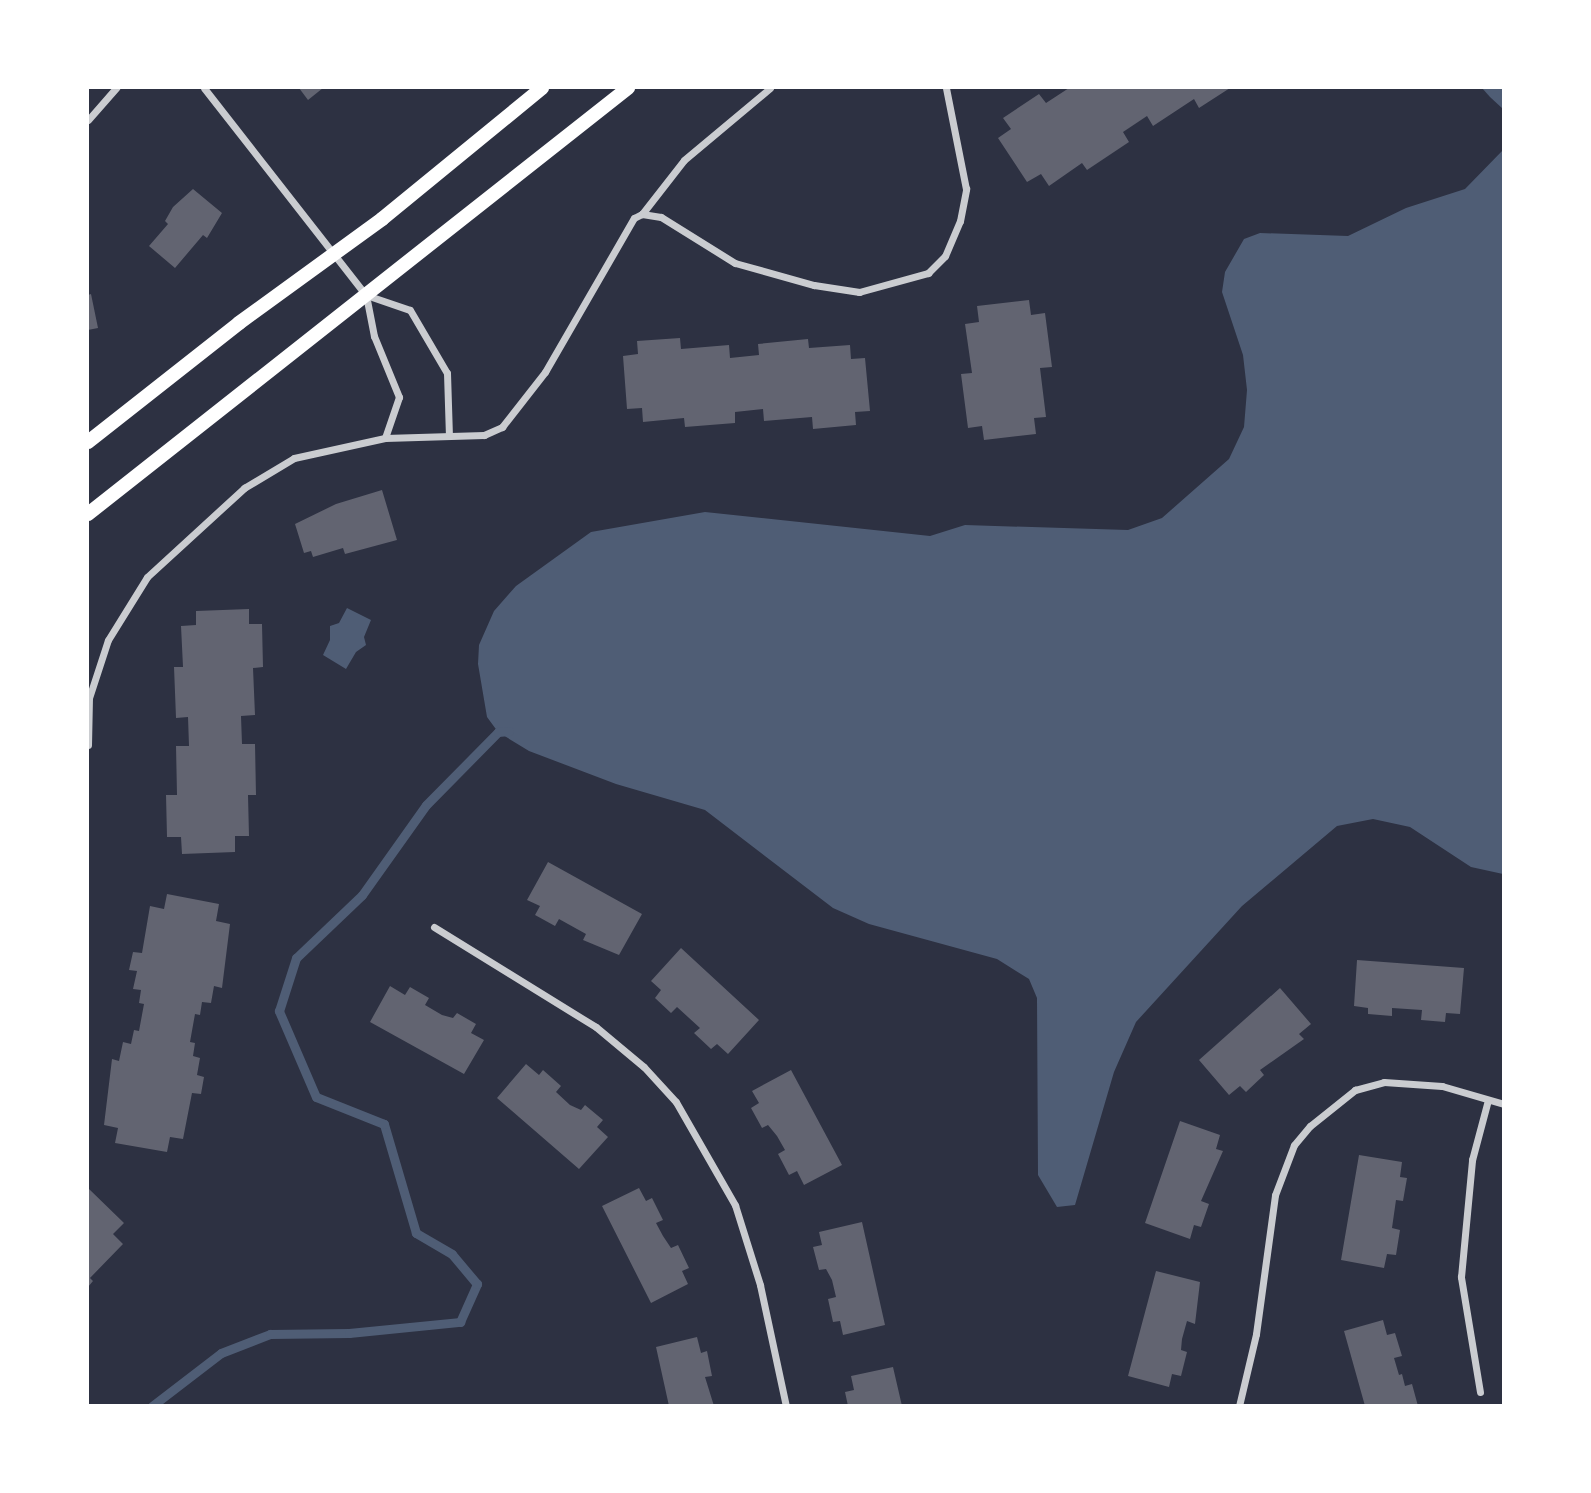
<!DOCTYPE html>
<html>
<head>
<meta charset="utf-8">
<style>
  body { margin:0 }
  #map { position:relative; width:1591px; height:1493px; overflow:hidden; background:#2d3142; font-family:Bitter,serif }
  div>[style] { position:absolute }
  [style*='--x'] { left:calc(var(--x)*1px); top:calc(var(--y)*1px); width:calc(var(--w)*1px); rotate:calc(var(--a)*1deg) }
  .water>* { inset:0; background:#4f5d75 }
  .stream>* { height:9px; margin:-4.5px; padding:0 4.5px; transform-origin:4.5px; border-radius:4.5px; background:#4f5d75 }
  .building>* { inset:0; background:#626471 }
  .minor>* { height:7px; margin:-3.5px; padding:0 3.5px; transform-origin:3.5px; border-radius:3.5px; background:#caccd0 }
  .secondary>* { height:14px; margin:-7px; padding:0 7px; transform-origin:7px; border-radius:7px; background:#fff }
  span { translate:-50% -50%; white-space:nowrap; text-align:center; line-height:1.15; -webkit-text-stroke:7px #fff; paint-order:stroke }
  .frame { position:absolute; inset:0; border:89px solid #fff; pointer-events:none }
</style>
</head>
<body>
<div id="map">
  <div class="water">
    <i style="clip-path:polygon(1482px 88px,1503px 88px,1503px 109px,1490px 97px)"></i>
    <i style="clip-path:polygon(1503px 150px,1503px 874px,1471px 867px,1410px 827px,1373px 819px,1337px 826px,1242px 906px,1136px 1022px,1114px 1072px,1075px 1205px,1057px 1207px,1038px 1175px,1037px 998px,1029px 979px,997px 959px,869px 924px,833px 908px,705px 810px,616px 784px,529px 751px,498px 732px,487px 717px,478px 664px,479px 645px,494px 611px,516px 586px,591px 532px,705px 512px,930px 536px,965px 525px,1128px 530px,1162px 518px,1229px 459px,1244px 427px,1247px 390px,1243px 355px,1222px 292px,1225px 272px,1244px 239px,1260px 233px,1348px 236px,1406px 208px,1465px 189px)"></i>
    <i style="clip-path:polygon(347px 608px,371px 620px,364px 637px,366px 645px,356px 652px,346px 669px,323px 655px,330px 640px,330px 626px,339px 623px)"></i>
  </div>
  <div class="stream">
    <i style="--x:152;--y:1406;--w:87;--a:-37.5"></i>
    <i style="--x:221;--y:1353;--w:53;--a:-21.2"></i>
    <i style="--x:270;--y:1334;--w:79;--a:-0.7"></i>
    <i style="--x:349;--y:1333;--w:112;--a:-5.7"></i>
    <i style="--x:460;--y:1322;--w:42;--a:-65.9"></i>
    <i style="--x:477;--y:1284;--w:39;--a:-130"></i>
    <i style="--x:452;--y:1254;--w:42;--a:-149.7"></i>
    <i style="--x:416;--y:1233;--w:114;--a:-106.4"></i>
    <i style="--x:384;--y:1124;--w:73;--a:-158.3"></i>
    <i style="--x:316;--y:1097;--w:94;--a:-113.3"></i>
    <i style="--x:279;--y:1011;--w:56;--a:-72.2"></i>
    <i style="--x:296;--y:958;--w:91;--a:-43.7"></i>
    <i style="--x:362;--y:895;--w:110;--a:-54.6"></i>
    <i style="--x:426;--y:805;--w:103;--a:-45.4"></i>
    <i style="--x:498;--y:732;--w:11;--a:-5"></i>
  </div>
  <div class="building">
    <i style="clip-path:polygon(299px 88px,323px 88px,308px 100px)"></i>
    <i style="clip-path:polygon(1069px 88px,1230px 88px,1199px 108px,1194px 99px,1153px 126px,1147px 116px,1123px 132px,1129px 142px,1087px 170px,1082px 163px,1049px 186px,1041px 174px,1027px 182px,998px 138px,1011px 129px,1003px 118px,1039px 94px,1046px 103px)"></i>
    <i style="clip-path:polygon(193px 189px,222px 213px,207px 238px,203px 235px,175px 268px,149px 246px,168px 224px,165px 221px,173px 207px)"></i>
    <i style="clip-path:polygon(91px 294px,98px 328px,88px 330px,88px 295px)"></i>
    <i style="clip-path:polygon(1029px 300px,1031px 315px,1045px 313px,1052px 367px,1040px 368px,1046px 417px,1034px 418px,1036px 434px,984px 440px,982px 426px,968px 428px,961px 374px,972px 373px,965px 324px,979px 322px,977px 306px)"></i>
    <i style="clip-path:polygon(680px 338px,681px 349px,729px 345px,730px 358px,759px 355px,758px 344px,808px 339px,809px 348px,850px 345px,851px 359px,865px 358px,870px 411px,855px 412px,856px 425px,813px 429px,812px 417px,764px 421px,763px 409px,735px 412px,735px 423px,685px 427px,684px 418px,643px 422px,642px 408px,627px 409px,623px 356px,638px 354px,637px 341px)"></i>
    <i style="clip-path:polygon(382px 490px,397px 540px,345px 554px,343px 548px,313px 557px,311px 551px,304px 553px,295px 524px,336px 504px)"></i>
    <i style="clip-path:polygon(249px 609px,249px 624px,262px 624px,263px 667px,253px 668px,255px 715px,241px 716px,242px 744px,255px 744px,256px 795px,248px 795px,249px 836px,235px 836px,235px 852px,182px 854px,181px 837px,167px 837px,166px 795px,177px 795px,176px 746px,189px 746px,188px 717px,176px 718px,174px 667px,183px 667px,181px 626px,196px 625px,196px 611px)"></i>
    <i style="clip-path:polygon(548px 862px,642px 914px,619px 955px,583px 940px,586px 934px,559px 919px,555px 926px,535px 915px,540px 906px,527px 900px)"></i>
    <i style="clip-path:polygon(167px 894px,219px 904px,216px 921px,230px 924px,222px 988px,214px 986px,211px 1003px,202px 1002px,200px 1015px,195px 1014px,190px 1042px,195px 1043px,193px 1056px,200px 1058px,197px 1075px,204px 1077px,201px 1094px,192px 1093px,183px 1139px,170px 1137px,167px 1152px,115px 1143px,118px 1128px,104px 1125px,112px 1059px,119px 1061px,123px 1042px,131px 1044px,134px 1030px,139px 1031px,144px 1004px,139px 1003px,141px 990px,133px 989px,137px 971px,129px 970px,133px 952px,142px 953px,150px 906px,164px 909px)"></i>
    <i style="clip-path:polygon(681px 948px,759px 1020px,728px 1054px,717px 1044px,711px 1049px,694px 1033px,700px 1028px,677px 1007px,671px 1013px,655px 998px,661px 990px,651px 981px)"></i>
    <i style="clip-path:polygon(1357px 960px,1464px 968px,1460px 1014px,1446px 1013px,1445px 1022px,1421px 1020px,1422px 1010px,1392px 1008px,1392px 1016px,1368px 1014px,1368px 1008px,1354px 1006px)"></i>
    <i style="clip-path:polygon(390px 986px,405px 995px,410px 987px,429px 998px,425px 1005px,442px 1015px,453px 1018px,457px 1013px,476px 1024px,471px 1033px,484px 1040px,464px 1074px,370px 1022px)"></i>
    <i style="clip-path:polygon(1280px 988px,1311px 1024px,1299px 1034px,1304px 1039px,1260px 1070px,1264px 1075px,1246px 1092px,1240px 1086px,1229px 1095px,1199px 1060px)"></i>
    <i style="clip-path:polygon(526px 1064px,539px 1075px,543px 1070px,561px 1086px,556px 1092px,570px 1105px,581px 1110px,585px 1105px,603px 1120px,597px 1127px,608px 1137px,579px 1169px,497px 1098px)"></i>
    <i style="clip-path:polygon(791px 1070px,842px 1165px,804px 1185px,797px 1171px,789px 1175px,778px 1154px,785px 1150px,777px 1136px,768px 1125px,762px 1128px,751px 1108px,759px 1103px,752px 1091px)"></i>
    <i style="clip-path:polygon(1180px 1121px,1220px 1135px,1216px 1149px,1223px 1151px,1201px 1201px,1209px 1204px,1201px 1227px,1194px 1225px,1190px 1239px,1145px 1223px)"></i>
    <i style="clip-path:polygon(1359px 1155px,1402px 1162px,1400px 1177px,1407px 1178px,1403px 1201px,1396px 1200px,1392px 1228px,1400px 1230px,1396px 1255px,1387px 1254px,1384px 1268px,1341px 1260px)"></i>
    <i style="clip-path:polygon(88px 1188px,124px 1223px,113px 1234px,123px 1244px,90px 1278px,93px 1281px,88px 1287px)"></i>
    <i style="clip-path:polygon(639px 1188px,646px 1201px,652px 1198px,663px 1220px,656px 1223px,663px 1236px,671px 1248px,678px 1245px,689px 1268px,682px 1271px,688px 1284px,651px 1303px,602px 1206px)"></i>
    <i style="clip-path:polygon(862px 1222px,885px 1325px,843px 1335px,840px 1321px,833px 1322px,828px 1299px,836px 1297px,832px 1280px,826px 1269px,819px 1270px,813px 1247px,822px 1245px,819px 1232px)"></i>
    <i style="clip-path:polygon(1156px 1271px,1200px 1282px,1195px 1324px,1187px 1321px,1182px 1339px,1181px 1350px,1187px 1352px,1181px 1376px,1172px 1374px,1169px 1387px,1128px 1376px)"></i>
    <i style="clip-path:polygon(1383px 1320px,1387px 1335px,1395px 1333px,1402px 1356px,1394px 1358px,1399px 1375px,1402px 1374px,1405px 1386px,1412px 1384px,1418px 1406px,1365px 1406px,1344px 1331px)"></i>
    <i style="clip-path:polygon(697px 1337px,701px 1353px,707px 1351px,712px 1376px,705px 1377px,714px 1406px,669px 1406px,656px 1347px)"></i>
    <i style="clip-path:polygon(893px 1367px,902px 1406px,848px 1406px,845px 1392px,854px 1390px,851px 1376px)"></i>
  </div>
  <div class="minor">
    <i style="--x:204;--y:88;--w:263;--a:52"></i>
    <i style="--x:366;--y:295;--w:42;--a:79"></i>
    <i style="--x:374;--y:336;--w:66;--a:67.7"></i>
    <i style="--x:399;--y:397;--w:43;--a:108.9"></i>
    <i style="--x:88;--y:120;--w:43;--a:-48.8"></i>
    <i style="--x:642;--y:214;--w:68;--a:-52.1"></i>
    <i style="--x:684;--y:160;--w:112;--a:-39.9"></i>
    <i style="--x:366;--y:295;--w:46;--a:18.8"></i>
    <i style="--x:410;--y:310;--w:73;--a:59.6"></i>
    <i style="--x:447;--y:373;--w:63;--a:88.2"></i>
    <i style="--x:88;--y:745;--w:47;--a:-88.8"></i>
    <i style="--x:89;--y:698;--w:61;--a:-71.9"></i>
    <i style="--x:108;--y:640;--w:74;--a:-58.2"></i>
    <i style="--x:147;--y:577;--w:132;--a:-42.5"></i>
    <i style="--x:244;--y:488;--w:58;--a:-31"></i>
    <i style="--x:294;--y:458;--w:93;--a:-12.4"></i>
    <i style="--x:385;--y:438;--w:99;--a:-1.7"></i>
    <i style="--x:484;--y:435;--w:20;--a:-24"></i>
    <i style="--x:502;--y:427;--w:70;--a:-52"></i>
    <i style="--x:545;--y:372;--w:178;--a:-60"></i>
    <i style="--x:634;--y:218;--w:9;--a:-27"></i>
    <i style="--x:642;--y:214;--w:19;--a:9"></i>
    <i style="--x:661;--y:217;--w:87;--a:31.9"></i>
    <i style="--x:735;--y:263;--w:82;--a:15.6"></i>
    <i style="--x:814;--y:285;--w:46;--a:8.8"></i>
    <i style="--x:859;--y:292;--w:72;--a:-15.4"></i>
    <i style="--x:928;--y:273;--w:24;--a:-45"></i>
    <i style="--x:945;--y:256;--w:38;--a:-67"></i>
    <i style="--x:960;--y:221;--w:33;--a:-79"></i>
    <i style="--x:966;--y:189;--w:103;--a:-101.2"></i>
    <i style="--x:434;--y:927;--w:190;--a:31.7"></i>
    <i style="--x:596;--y:1027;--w:62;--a:39.8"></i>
    <i style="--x:644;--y:1067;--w:47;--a:47.6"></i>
    <i style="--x:676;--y:1102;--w:119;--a:60.2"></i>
    <i style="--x:735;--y:1205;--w:84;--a:72.6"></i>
    <i style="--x:760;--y:1285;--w:124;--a:77.9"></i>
    <i style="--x:1480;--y:1392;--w:117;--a:-99.4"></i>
    <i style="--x:1461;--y:1277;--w:118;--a:-84.6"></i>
    <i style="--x:1472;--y:1160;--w:62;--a:-75.1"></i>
    <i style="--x:1239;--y:1406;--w:74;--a:-76.7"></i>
    <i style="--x:1256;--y:1334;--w:140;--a:-82.2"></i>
    <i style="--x:1275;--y:1195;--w:53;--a:-69.2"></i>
    <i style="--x:1294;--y:1145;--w:25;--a:-50"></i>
    <i style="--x:1310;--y:1126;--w:58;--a:-38.7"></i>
    <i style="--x:1355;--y:1090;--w:30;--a:-15"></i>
    <i style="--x:1384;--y:1082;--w:58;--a:3.9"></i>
    <i style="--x:1442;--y:1086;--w:65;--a:16.2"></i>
  </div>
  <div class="secondary">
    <i style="--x:88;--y:442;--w:192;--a:-38.2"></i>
    <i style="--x:239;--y:323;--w:177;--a:-36"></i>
    <i style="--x:382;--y:219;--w:207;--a:-39.3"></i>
    <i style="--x:88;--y:514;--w:688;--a:-38.27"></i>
  </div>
  <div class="frame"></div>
</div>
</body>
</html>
